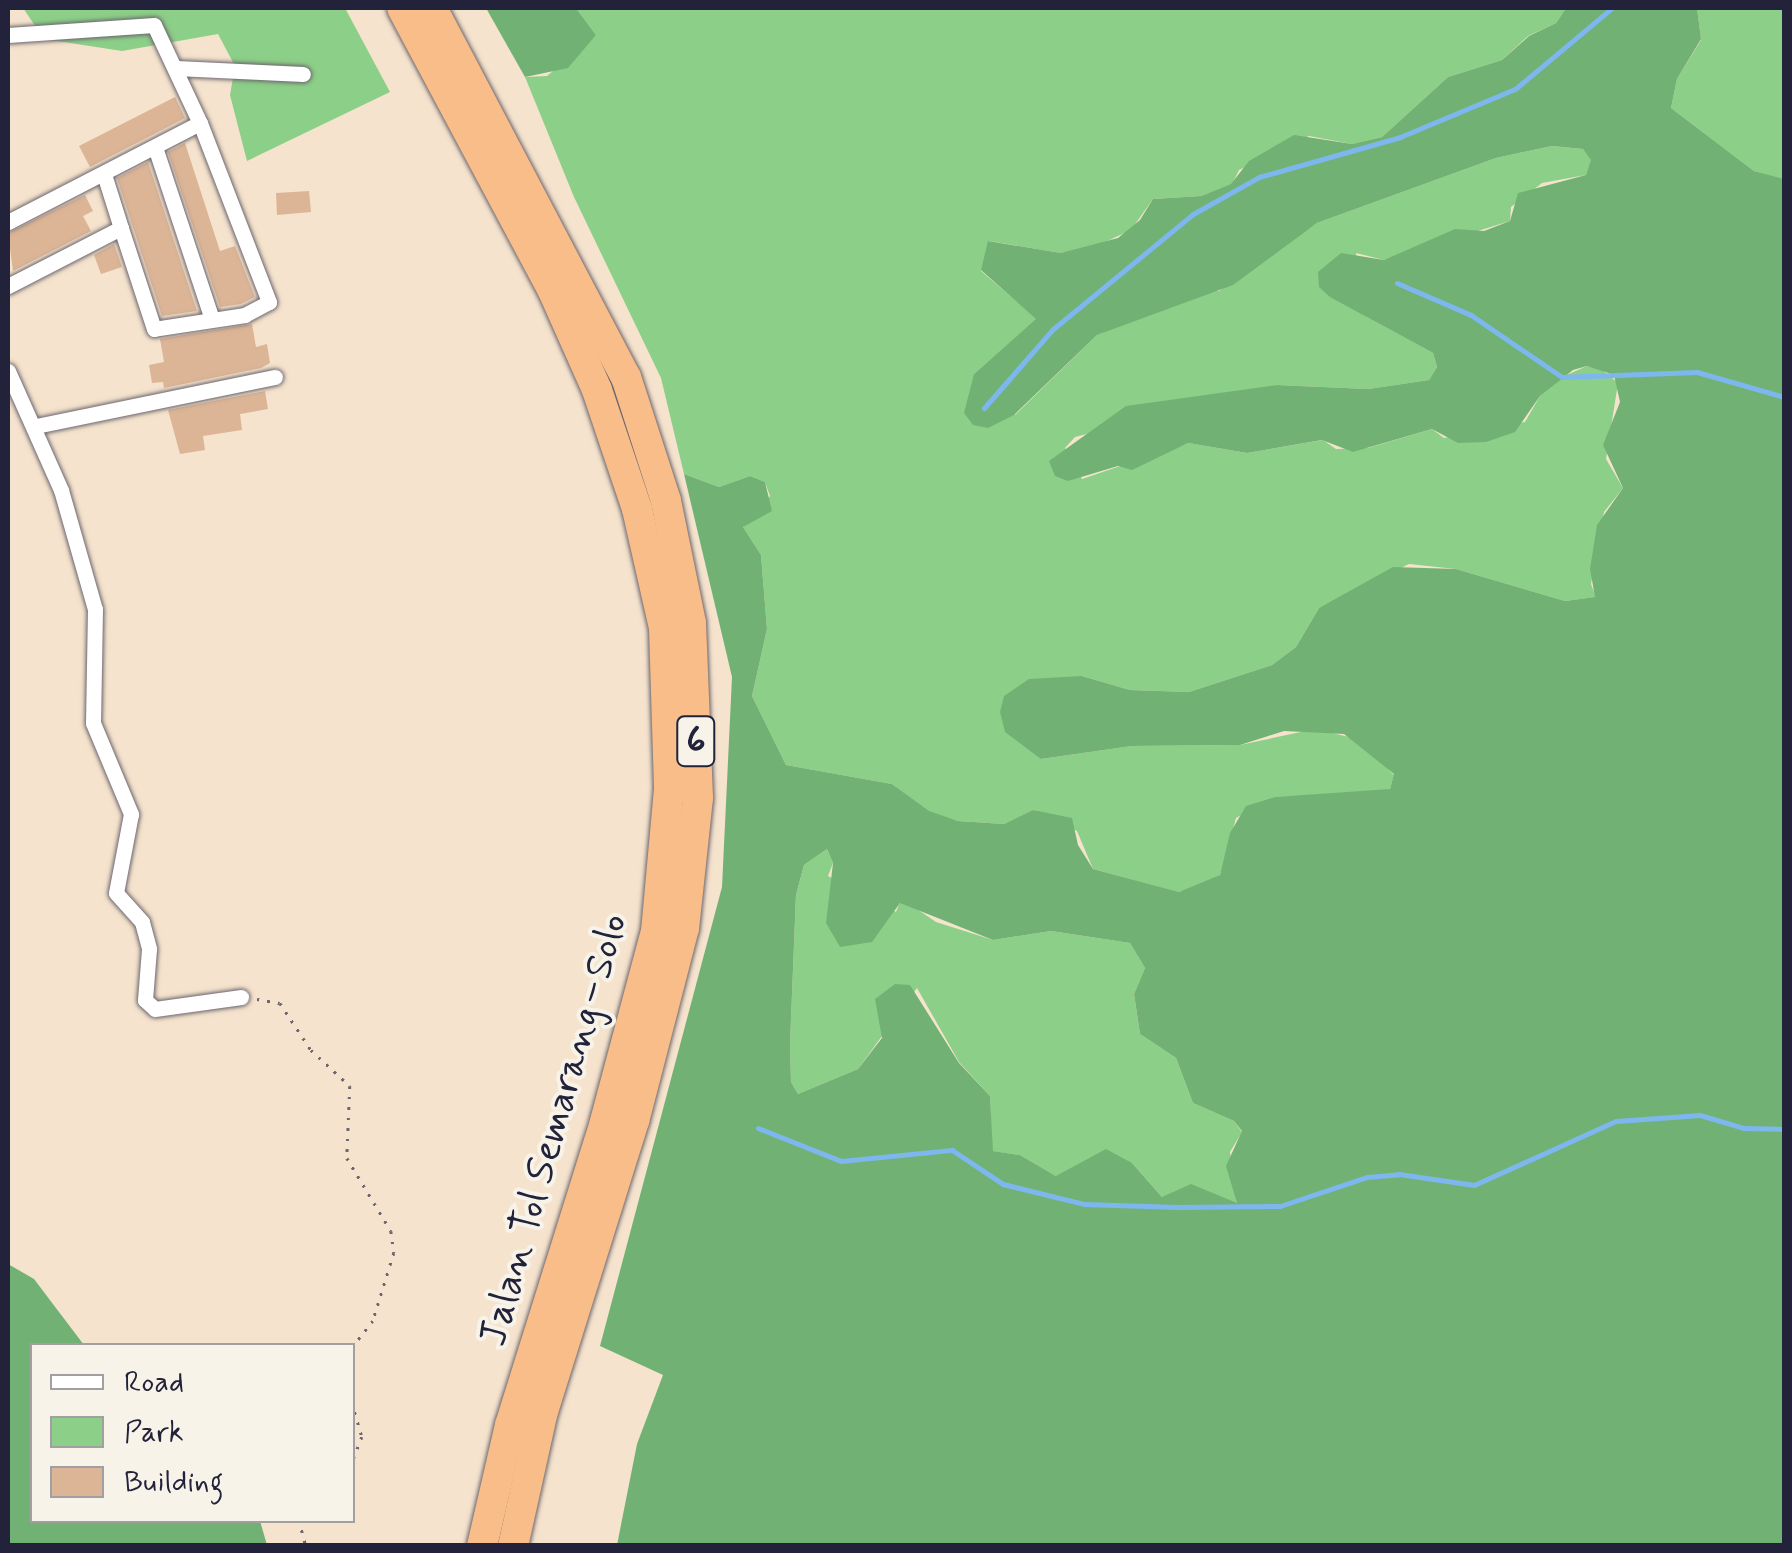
<!DOCTYPE html>
<html>
<head>
<meta charset="utf-8">
<style>
  body { margin:0 }
  #map { position:relative; width:1792px; height:1553px; overflow:hidden; background:#f5e3cd; font-family:Mynerve,sans-serif }
  div>[style] { position:absolute }
  [style*='--x'] { left:calc(var(--x)*1px); top:calc(var(--y)*1px); width:calc(var(--w)*1px); rotate:calc(var(--a)*1deg) }
  .green>* { inset:0; background:#8ccf88 }
  .forest>* { inset:0; background:#71b274 }
  .stream>* { height:5px; margin:-2.5px; padding:0 2.5px; transform-origin:2.5px; border-radius:2.5px; background:#7db7ee }
  .building>* { inset:0; background:#dcb597 }
  .path>* { height:2.5px; margin-top:-1.25px; transform-origin:0; background:repeating-linear-gradient(90deg,#6c666e 0 2.5px,transparent 0 10.5px) }
  .roads { filter:drop-shadow(0 0 2px #6c666e) drop-shadow(0 0 2px #6c666e) }
  .street>* { height:15px; margin:-7.5px; padding:0 7.5px; transform-origin:7.5px; border-radius:7.5px; background:#fff }
  .highway>* { height:30px; margin:-15px; padding:0 15px; transform-origin:15px; border-radius:15px; background:#f8bd89 }
  span { translate:-50% -50%; white-space:nowrap; text-align:center; line-height:1.15; -webkit-text-stroke:8px #f7f3e8; paint-order:stroke }
  .shield-label span { padding:2px 8px; background:#f7f3e8; border:2px solid; border-radius:8px; -webkit-text-stroke-width:0 }
  .shield-label { font-size:38px; color:#22223b; font-weight:700 }
  .street-label { font-size:40px; color:#22223b }
  .frame { position:absolute; inset:0; border:10px solid #22223b; pointer-events:none }
  .legend { position:absolute; left:30px; top:1343px; width:325px; height:180px; box-sizing:border-box; background:#f7f3e8; border:2px solid #a29fa3; margin:0; padding:12px 18px; list-style:none; font-size:30px; color:#22223b }
  .legend li { display:flex; align-items:center; gap:20px; height:50px }
  .legend b { width:50px; border:2px solid #a29fa3 }
</style>
</head>
<body>
<div id="map">
  <div class="green">
    <i style="clip-path:polygon(23px 8px,345px 8px,390px 92px,247px 161px,230px 95px,235px 66px,218px 34px,122px 51px,44px 39px)"></i>
    <i style="clip-path:polygon(576px 8px,1566px 8px,1556px 23px,1528px 36px,1502px 60px,1448px 77px,1382px 137px,1352px 144px,1309px 136px,1239px 170px,1232px 184px,1201px 196px,1153px 199px,1131px 230px,1090px 249px,1061px 253px,989px 241px,981px 271px,1037px 319px,974px 374px,1015px 415px,1097px 335px,1203px 290px,1219px 291px,1317px 223px,1496px 158px,1552px 146px,1583px 149px,1592px 160px,1586px 175px,1542px 183px,1511px 207px,1510px 221px,1384px 260px,1356px 253px,1367px 317px,1433px 353px,1437px 367px,1429px 380px,1368px 389px,1277px 385px,1075px 437px,1065px 448px,1082px 479px,1188px 443px,1247px 453px,1323px 440px,1336px 449px,1368px 448px,1432px 429px,1444px 438px,1525px 422px,1540px 396px,1562px 377px,1587px 366px,1601px 369px,1618px 383px,1606px 459px,1623px 488px,1604px 512px,1591px 584px,1596px 597px,1565px 601px,1456px 569px,1409px 564px,1319px 608px,1296px 647px,1272px 665px,1189px 692px,1130px 690px,1082px 676px,1041px 759px,1132px 746px,1240px 745px,1315px 729px,1358px 739px,1394px 775px,1390px 789px,1375px 794px,1275px 797px,1236px 818px,1220px 875px,1194px 889px,1178px 892px,1093px 869px,1077px 831px,1034px 810px,1004px 824px,958px 821px,929px 812px,892px 784px,786px 765px,752px 696px,767px 629px,761px 555px,743px 527px,770px 496px,765px 482px,750px 476px,719px 487px,684px 474px,661px 378px,574px 197px,525px 77px,547px 76px,596px 35px)"></i>
    <i style="clip-path:polygon(1697px 8px,1784px 8px,1784px 180px,1754px 171px,1671px 108px,1677px 79px,1701px 40px)"></i>
    <i style="clip-path:polygon(827px 849px,833px 863px,828px 876px,896px 912px,900px 902px,911px 905px,936px 922px,993px 940px,1051px 931px,1130px 943px,1145px 968px,1134px 994px,1140px 1034px,1176px 1058px,1193px 1103px,1234px 1121px,1242px 1132px,1230px 1152px,1237px 1203px,1203px 1194px,1163px 1198px,1132px 1163px,1056px 1176px,1020px 1155px,992px 1151px,990px 1096px,959px 1062px,917px 988px,858px 1069px,798px 1094px,791px 1082px,790px 1044px,796px 895px,804px 865px)"></i>
  </div>
  <div class="forest">
    <i style="clip-path:polygon(486px 8px,576px 8px,596px 35px,568px 68px,525px 77px)"></i>
    <i style="clip-path:polygon(evenodd,1566px 8px,1697px 8px,1701px 39px,1677px 79px,1671px 108px,1754px 171px,1784px 179px,1784px 1545px,617px 1545px,637px 1444px,663px 1375px,600px 1346px,722px 887px,732px 677px,684px 474px,719px 487px,750px 476px,765px 482px,772px 511px,743px 527px,761px 555px,767px 629px,752px 696px,786px 765px,892px 784px,929px 811px,958px 821px,1004px 824px,1033px 810px,1072px 818px,1078px 845px,1093px 869px,1179px 892px,1220px 875px,1230px 833px,1246px 806px,1275px 797px,1390px 789px,1394px 774px,1344px 734px,1284px 731px,1240px 745px,1132px 746px,1041px 759px,1005px 732px,1000px 712px,1004px 696px,1029px 679px,1082px 676px,1130px 690px,1189px 692px,1272px 665px,1296px 647px,1319px 608px,1393px 567px,1456px 569px,1565px 601px,1595px 597px,1590px 569px,1597px 525px,1623px 488px,1603px 445px,1620px 402px,1614px 375px,1587px 366px,1573px 370px,1540px 396px,1515px 432px,1486px 442px,1458px 443px,1432px 429px,1353px 452px,1322px 440px,1247px 453px,1188px 443px,1132px 470px,1118px 466px,1068px 481px,1055px 476px,1049px 461px,1126px 406px,1277px 385px,1368px 389px,1429px 380px,1437px 367px,1433px 353px,1330px 297px,1319px 287px,1318px 272px,1341px 253px,1384px 260px,1455px 229px,1484px 231px,1510px 221px,1518px 193px,1586px 175px,1591px 160px,1583px 149px,1552px 146px,1496px 158px,1317px 223px,1233px 285px,1097px 335px,1014px 415px,988px 428px,973px 425px,964px 413px,974px 374px,1036px 319px,981px 270px,988px 241px,1061px 253px,1118px 238px,1140px 220px,1153px 199px,1201px 196px,1231px 184px,1249px 161px,1294px 135px,1352px 144px,1382px 137px,1448px 77px,1502px 60px,1529px 36px,1556px 23px,1566px 8px,827px 849px,833px 863px,826px 923px,840px 947px,872px 942px,900px 903px,993px 940px,1051px 931px,1130px 943px,1145px 968px,1134px 994px,1140px 1034px,1176px 1058px,1193px 1103px,1234px 1121px,1242px 1131px,1226px 1166px,1237px 1203px,1191px 1184px,1162px 1197px,1132px 1163px,1106px 1149px,1056px 1176px,1020px 1155px,993px 1151px,990px 1096px,959px 1063px,910px 985px,895px 984px,875px 999px,882px 1038px,858px 1069px,798px 1094px,791px 1082px,790px 1044px,796px 895px,804px 865px,827px 849px)"></i>
    <i style="clip-path:polygon(8px 1264px,34px 1279px,84px 1345px,32px 1346px,32px 1520px,260px 1521px,267px 1545px,8px 1545px)"></i>
  </div>
  <div class="stream">
    <i style="--x:1397;--y:283;--w:81;--a:23.4"></i>
    <i style="--x:1471;--y:315;--w:110;--a:34.3"></i>
    <i style="--x:1562;--y:377;--w:135;--a:-2.1"></i>
    <i style="--x:1697;--y:372;--w:91;--a:16"></i>
    <i style="--x:984;--y:408;--w:105;--a:-48.9"></i>
    <i style="--x:1053;--y:329;--w:181;--a:-39.4"></i>
    <i style="--x:1193;--y:214;--w:76;--a:-29.3"></i>
    <i style="--x:1259;--y:177;--w:147;--a:-15.8"></i>
    <i style="--x:1400;--y:137;--w:125;--a:-22.7"></i>
    <i style="--x:1515;--y:89;--w:126;--a:-39.9"></i>
    <i style="--x:758;--y:1128;--w:89;--a:21.7"></i>
    <i style="--x:841;--y:1161;--w:112;--a:-5.7"></i>
    <i style="--x:952;--y:1150;--w:61;--a:33.7"></i>
    <i style="--x:1003;--y:1184;--w:83;--a:13.9"></i>
    <i style="--x:1084;--y:1204;--w:94;--a:1.8"></i>
    <i style="--x:1178;--y:1207;--w:102;--a:-0.6"></i>
    <i style="--x:1280;--y:1206;--w:92;--a:-18.4"></i>
    <i style="--x:1367;--y:1177;--w:32;--a:-5"></i>
    <i style="--x:1399;--y:1174;--w:76;--a:8.3"></i>
    <i style="--x:1474;--y:1185;--w:156;--a:-24.3"></i>
    <i style="--x:1616;--y:1121;--w:84;--a:-4.1"></i>
    <i style="--x:1700;--y:1115;--w:46;--a:16.5"></i>
    <i style="--x:1744;--y:1128;--w:40;--a:1.4"></i>
  </div>
  <div class="building">
    <i style="clip-path:polygon(175px 97px,185px 118px,90px 167px,79px 146px)"></i>
    <i style="clip-path:polygon(185px 143px,220px 251px,235px 246px,255px 297px,241px 304px,220px 307px,168px 152px)"></i>
    <i style="clip-path:polygon(148px 162px,197px 311px,162px 316px,117px 178px)"></i>
    <i style="clip-path:polygon(309px 191px,311px 212px,277px 215px,276px 193px)"></i>
    <i style="clip-path:polygon(85px 195px,93px 211px,83px 216px,91px 231px,13px 271px,8px 233px)"></i>
    <i style="clip-path:polygon(114px 244px,122px 267px,101px 274px,94px 255px)"></i>
    <i style="clip-path:polygon(252px 324px,256px 347px,267px 344px,270px 363px,261px 368px,164px 388px,163px 382px,152px 383px,149px 365px,164px 362px,160px 339px)"></i>
    <i style="clip-path:polygon(265px 391px,268px 409px,240px 414px,242px 430px,203px 436px,205px 450px,180px 454px,168px 410px)"></i>
  </div>
  <div class="path">
    <i style="--x:257;--y:999;--w:23;--a:10"></i>
    <i style="--x:280;--y:1003;--w:56;--a:56.6"></i>
    <i style="--x:311;--y:1050;--w:53;--a:42.7"></i>
    <i style="--x:350;--y:1086;--w:72;--a:92.4"></i>
    <i style="--x:347;--y:1158;--w:85;--a:58.9"></i>
    <i style="--x:391;--y:1231;--w:22;--a:82"></i>
    <i style="--x:394;--y:1253;--w:71;--a:107.2"></i>
    <i style="--x:373;--y:1321;--w:34;--a:128"></i>
    <i style="--x:352;--y:1402;--w:36;--a:74"></i>
    <i style="--x:362;--y:1437;--w:28;--a:111"></i>
    <i style="--x:299;--y:1520;--w:27;--a:75"></i>
  </div>
  <div class="roads">
    <div class="street">
      <i style="--x:8;--y:35;--w:146;--a:-3.9"></i>
      <i style="--x:154;--y:25;--w:108;--a:64.9"></i>
      <i style="--x:176;--y:68;--w:127;--a:2.7"></i>
      <i style="--x:155;--y:147;--w:181;--a:71.7"></i>
      <i style="--x:8;--y:222;--w:216;--a:-27.3"></i>
      <i style="--x:200;--y:123;--w:192;--a:68.9"></i>
      <i style="--x:269;--y:302;--w:27;--a:152"></i>
      <i style="--x:245;--y:315;--w:92;--a:171.3"></i>
      <i style="--x:154;--y:329;--w:106;--a:-108.1"></i>
      <i style="--x:8;--y:286;--w:127;--a:-27.2"></i>
      <i style="--x:121;--y:228;--w:57;--a:-107.5"></i>
      <i style="--x:8;--y:371;--w:130;--a:66"></i>
      <i style="--x:61;--y:490;--w:124;--a:74.1"></i>
      <i style="--x:95;--y:609;--w:114;--a:91"></i>
      <i style="--x:93;--y:723;--w:99;--a:67.3"></i>
      <i style="--x:131;--y:814;--w:80;--a:100.8"></i>
      <i style="--x:116;--y:893;--w:39;--a:48"></i>
      <i style="--x:142;--y:922;--w:28;--a:75"></i>
      <i style="--x:149;--y:949;--w:51;--a:94.5"></i>
      <i style="--x:145;--y:1000;--w:13;--a:42"></i>
      <i style="--x:155;--y:1009;--w:87;--a:-7.9"></i>
      <i style="--x:36;--y:426;--w:244;--a:-11.6"></i>
    </div>
    <div class="highway">
      <i style="--x:402;--y:8;--w:321;--a:61.9"></i>
      <i style="--x:553;--y:291;--w:108;--a:66"></i>
      <i style="--x:597;--y:390;--w:126;--a:71.4"></i>
      <i style="--x:637;--y:509;--w:122;--a:77.2"></i>
      <i style="--x:664;--y:628;--w:161;--a:88.2"></i>
      <i style="--x:669;--y:789;--w:143;--a:95.2"></i>
      <i style="--x:656;--y:931;--w:198;--a:105"></i>
      <i style="--x:605;--y:1122;--w:318;--a:107.4"></i>
      <i style="--x:510;--y:1425;--w:124;--a:103"></i>
      <i style="--x:432;--y:8;--w:417;--a:62.3"></i>
      <i style="--x:626;--y:377;--w:130;--a:72.1"></i>
      <i style="--x:666;--y:501;--w:125;--a:78.4"></i>
      <i style="--x:691;--y:623;--w:175;--a:87.7"></i>
      <i style="--x:698;--y:798;--w:131;--a:96.1"></i>
      <i style="--x:684;--y:928;--w:199;--a:104.5"></i>
      <i style="--x:634;--y:1121;--w:304;--a:107.4"></i>
      <i style="--x:543;--y:1411;--w:138;--a:102.5"></i>
    </div>
  </div>
  <div class="shield-label">
    <span style="left:696px;top:741px">6</span>
  </div>
  <div class="street-label">
    <span style="left:554px;top:1130px;rotate:-74deg">Jalan Tol Semarang–Solo</span>
  </div>
  <div class="frame"></div>
  <ul class="legend">
  <li><b style="height:12px;background:#fff"></b>Road</li>
  <li><b style="height:28px;background:#8ccf88"></b>Park</li>
  <li><b style="height:28px;background:#dcb597"></b>Building</li>
  </ul>
</div>
</body>
</html>
